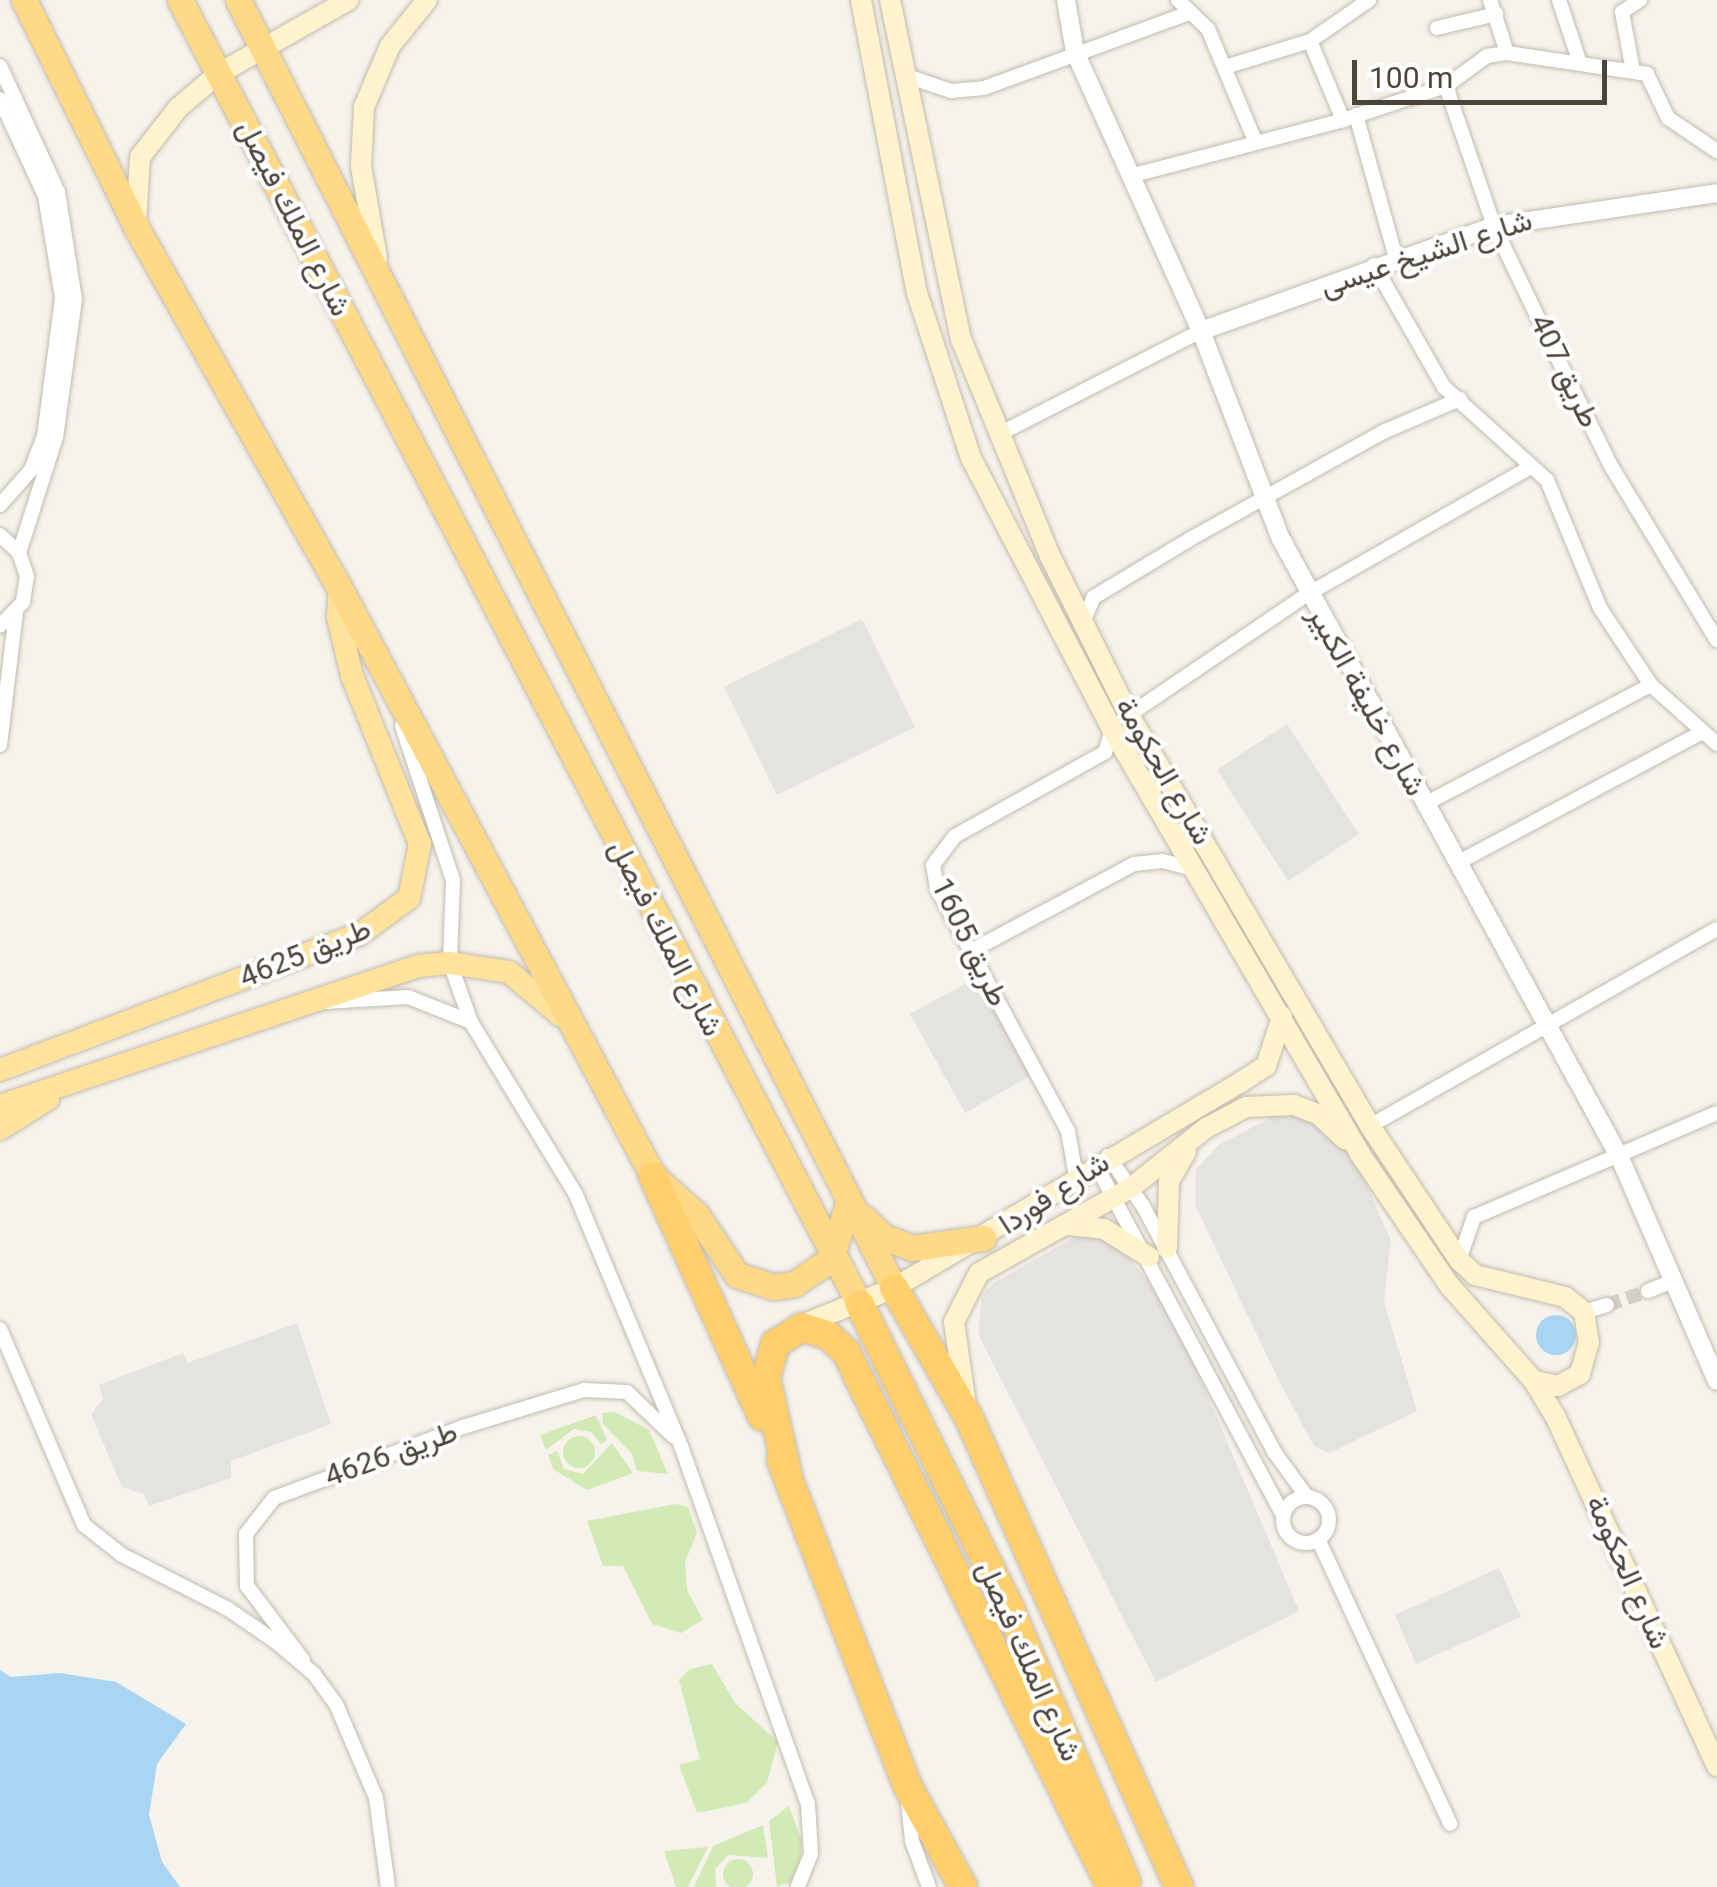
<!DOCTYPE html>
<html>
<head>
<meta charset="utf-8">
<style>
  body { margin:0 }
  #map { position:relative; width:1717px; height:1887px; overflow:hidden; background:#f6f3ec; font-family:Roboto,Vazirmatn,sans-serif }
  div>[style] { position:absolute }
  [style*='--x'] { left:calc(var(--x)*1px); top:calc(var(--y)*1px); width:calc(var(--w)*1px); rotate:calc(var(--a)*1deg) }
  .green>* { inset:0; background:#d2eab5 }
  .round { border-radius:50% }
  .parking>* { inset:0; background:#e5e3e0 }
  .water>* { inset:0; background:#a9d4f2 }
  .minor-tunnel>* { height:14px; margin-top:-7px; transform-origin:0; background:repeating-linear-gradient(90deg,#d4d0c8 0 14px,transparent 0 21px) }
  .roads { filter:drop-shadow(0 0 2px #c2bbae) drop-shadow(0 0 2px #c2bbae) }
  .minor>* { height:14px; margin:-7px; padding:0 7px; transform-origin:7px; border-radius:7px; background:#fff }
  .minor>.ring { margin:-7px; padding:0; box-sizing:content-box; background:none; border:14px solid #fff; border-radius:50% }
  .tertiary>* { height:18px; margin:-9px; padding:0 9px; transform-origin:9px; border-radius:9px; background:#fff }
  .secondary>* { height:20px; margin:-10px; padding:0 10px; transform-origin:10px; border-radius:10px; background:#fff3cd }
  .primary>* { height:22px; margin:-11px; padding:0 11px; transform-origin:11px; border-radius:11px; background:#ffe39c }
  .trunk>* { height:25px; margin:-12.5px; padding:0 12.5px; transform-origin:12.5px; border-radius:12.5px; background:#ffd985 }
  .motorway>* { height:28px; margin:-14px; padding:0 14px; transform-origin:14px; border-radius:14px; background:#ffcf6e }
  span { translate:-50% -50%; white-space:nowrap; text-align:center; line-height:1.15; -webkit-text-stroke:8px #fff; paint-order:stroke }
  .street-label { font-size:30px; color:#4b4439 }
  .scale { position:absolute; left:1352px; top:60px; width:255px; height:45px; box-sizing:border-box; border:5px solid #4b4439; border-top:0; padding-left:12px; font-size:30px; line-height:35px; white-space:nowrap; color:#4b4439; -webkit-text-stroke:8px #fff; paint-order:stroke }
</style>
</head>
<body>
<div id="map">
  <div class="green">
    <i style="clip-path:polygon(615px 1412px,649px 1430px,668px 1474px,637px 1471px,632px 1454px,603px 1424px,602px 1413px)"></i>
    <i style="clip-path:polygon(596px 1415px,607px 1440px,601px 1444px,591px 1432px,574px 1429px,546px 1450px,540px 1435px)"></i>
    <i class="round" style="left:563px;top:1436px;width:32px;height:32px"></i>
    <i style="clip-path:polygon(612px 1443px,633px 1473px,587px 1490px,553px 1469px,548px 1455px,557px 1451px,564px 1469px,583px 1474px)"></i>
    <i style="clip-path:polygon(675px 1504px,688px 1507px,697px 1533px,685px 1562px,687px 1590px,703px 1620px,681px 1633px,652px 1624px,623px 1566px,603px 1566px,587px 1521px)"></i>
    <i style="clip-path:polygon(712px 1664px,735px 1703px,778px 1742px,767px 1783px,746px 1803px,697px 1813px,679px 1765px,700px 1759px,679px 1680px,690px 1669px)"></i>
    <i style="clip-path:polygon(789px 1806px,802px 1842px,800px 1860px,790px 1882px,777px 1887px,769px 1821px)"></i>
    <i style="clip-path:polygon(763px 1825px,768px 1858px,728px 1855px,715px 1869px,716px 1887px,694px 1887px,713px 1846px)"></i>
    <i style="clip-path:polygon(708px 1847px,688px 1887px,676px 1887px,664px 1851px)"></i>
    <i class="round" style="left:723px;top:1859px;width:30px;height:30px"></i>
  </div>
  <div class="parking">
    <i style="clip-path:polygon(862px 619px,915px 727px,777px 795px,724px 687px)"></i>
    <i style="clip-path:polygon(1287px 724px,1359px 834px,1288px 881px,1217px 770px)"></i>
    <i style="clip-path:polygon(981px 975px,1035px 1073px,965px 1113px,910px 1014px)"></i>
    <i style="clip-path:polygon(1276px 1115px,1310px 1118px,1345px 1135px,1391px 1241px,1384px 1302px,1417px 1411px,1329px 1453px,1314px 1446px,1280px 1383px,1195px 1205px,1196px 1169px,1220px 1144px)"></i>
    <i style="clip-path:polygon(1080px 1234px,1115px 1238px,1174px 1317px,1299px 1611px,1156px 1682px,978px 1334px,982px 1296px,992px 1284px)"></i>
    <i style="clip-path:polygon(297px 1323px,331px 1424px,231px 1461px,231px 1478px,149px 1506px,144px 1494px,122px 1487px,91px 1414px,103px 1399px,99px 1385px,183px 1353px,187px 1363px)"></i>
    <i style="clip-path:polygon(1499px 1568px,1521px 1617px,1416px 1664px,1395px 1615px)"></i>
  </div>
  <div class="water">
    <i class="round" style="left:1536px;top:1315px;width:40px;height:40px"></i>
    <i style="clip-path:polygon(0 1670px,11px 1677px,60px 1673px,116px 1682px,186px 1724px,157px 1764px,149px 1815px,162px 1862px,180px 1887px,0 1887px)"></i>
  </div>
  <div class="minor-tunnel">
    <i style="--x:1607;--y:1305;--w:43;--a:-18.9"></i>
  </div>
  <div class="roads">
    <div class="minor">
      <i style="--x:1178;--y:0;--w:42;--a:44"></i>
      <i style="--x:1208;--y:29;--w:121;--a:67.2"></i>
      <i style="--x:1490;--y:0;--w:56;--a:72.2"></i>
      <i style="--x:1559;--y:0;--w:66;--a:71.6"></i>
      <i style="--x:1437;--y:28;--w:61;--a:-13.3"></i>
      <i style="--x:1310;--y:41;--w:86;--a:67.3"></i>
      <i style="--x:0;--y:66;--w:139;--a:65.3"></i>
      <i style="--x:58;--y:192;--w:108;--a:81"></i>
      <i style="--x:75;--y:299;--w:139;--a:97.8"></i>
      <i style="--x:56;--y:437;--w:122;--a:107.7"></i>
      <i style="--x:1225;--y:67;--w:89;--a:-17"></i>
      <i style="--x:1310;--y:41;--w:72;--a:-34.8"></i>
      <i style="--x:1633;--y:71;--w:60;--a:-100.6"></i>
      <i style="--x:1622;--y:12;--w:22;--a:-34"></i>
      <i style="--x:904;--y:75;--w:50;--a:18.8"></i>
      <i style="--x:951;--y:91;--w:33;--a:-5"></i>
      <i style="--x:984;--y:88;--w:218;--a:-20.1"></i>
      <i style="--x:1446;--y:86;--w:148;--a:71.1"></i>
      <i style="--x:1494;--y:226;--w:130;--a:64.4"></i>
      <i style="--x:1550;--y:343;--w:137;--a:63.6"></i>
      <i style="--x:1611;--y:466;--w:204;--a:58.7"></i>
      <i style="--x:0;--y:99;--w:107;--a:65.1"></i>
      <i style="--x:45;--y:196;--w:103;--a:80.5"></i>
      <i style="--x:62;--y:298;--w:139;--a:97.4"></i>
      <i style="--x:44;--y:436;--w:36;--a:111"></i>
      <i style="--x:31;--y:470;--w:47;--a:131.5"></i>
      <i style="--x:1356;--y:115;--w:148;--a:74.4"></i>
      <i style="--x:1134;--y:175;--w:216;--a:-14.7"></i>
      <i style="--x:1343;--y:120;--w:108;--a:-18.3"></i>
      <i style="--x:1446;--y:86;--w:51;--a:-36.2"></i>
      <i style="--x:1487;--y:56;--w:20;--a:-9"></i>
      <i style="--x:1507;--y:53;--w:142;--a:8.5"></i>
      <i style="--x:1647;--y:74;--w:49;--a:64.5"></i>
      <i style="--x:1668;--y:118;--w:59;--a:34"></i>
      <i style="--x:1374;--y:265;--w:141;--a:60.2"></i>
      <i style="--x:1444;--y:387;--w:139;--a:42.1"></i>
      <i style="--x:1547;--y:480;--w:139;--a:67.5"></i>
      <i style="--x:1600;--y:608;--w:92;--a:56.5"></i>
      <i style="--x:1651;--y:685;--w:89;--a:41.8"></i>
      <i style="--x:997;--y:435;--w:229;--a:-27"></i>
      <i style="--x:0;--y:535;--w:26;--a:43"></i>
      <i style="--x:19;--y:553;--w:24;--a:71"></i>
      <i style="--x:27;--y:576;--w:26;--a:99"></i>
      <i style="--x:23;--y:602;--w:33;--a:134"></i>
      <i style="--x:1084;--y:620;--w:25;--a:-67"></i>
      <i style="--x:1094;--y:597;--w:112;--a:-31.1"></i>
      <i style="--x:1190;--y:539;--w:221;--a:-29"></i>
      <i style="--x:1383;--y:432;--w:84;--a:-23.2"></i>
      <i style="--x:1129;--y:715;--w:216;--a:-34.1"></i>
      <i style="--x:1308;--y:594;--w:257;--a:-29.7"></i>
      <i style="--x:402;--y:726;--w:162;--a:71.7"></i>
      <i style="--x:453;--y:880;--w:83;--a:92.1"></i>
      <i style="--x:450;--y:963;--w:63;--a:70.4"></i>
      <i style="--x:0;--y:745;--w:133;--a:-83.1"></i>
      <i style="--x:1425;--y:804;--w:255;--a:-27.8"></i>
      <i style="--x:1459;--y:862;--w:272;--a:-28.1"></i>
      <i style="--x:971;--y:951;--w:185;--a:-28.1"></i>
      <i style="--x:1134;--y:864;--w:29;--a:-6"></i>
      <i style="--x:1163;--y:861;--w:31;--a:15"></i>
      <i style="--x:325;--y:1002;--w:83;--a:-3.4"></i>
      <i style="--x:408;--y:997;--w:68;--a:21.6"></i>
      <i style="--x:471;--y:1022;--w:202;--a:58.7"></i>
      <i style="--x:576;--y:1195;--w:272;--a:67.3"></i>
      <i style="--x:681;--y:1446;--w:380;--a:70.5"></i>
      <i style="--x:808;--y:1804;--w:50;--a:86.6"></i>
      <i style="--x:811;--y:1854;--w:35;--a:112"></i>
      <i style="--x:1370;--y:1126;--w:399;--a:-29.6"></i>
      <i style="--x:1108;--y:1156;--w:61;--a:55"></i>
      <i style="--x:1143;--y:1206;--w:280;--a:61.9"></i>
      <i style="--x:1275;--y:1453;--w:54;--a:54"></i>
      <i style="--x:1095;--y:1163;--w:399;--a:61.9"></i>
      <i style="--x:1076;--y:1176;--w:46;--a:-100.1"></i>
      <i style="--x:1068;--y:1131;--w:275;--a:-118.4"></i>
      <i style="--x:937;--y:889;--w:24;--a:-99"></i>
      <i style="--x:933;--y:865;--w:36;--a:-53"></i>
      <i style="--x:955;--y:836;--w:172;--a:-29.2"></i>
      <i style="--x:1105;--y:752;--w:22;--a:-72"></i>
      <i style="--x:1459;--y:1260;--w:46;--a:-70.8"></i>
      <i style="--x:1474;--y:1217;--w:264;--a:-23.2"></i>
      <i style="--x:1648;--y:1291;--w:27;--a:-22"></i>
      <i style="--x:1584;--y:1312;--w:24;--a:-17"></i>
      <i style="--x:0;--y:1329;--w:213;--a:66.8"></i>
      <i style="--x:84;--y:1525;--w:48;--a:38.3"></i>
      <i style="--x:122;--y:1555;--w:119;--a:27"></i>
      <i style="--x:228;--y:1609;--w:58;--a:34.5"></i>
      <i style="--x:276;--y:1642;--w:50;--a:40.1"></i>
      <i style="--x:314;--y:1674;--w:37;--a:54"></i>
      <i style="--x:336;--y:1704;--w:102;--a:66.9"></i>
      <i style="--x:376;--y:1798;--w:90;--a:82.3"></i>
      <i class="ring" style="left:1283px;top:1497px;width:32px;height:32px"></i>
      <i style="--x:1318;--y:1539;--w:314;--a:65.1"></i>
      <i style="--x:303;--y:1660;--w:93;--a:-127.1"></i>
      <i style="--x:247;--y:1586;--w:52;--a:-91.1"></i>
      <i style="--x:246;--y:1534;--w:46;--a:-52.1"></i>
      <i style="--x:274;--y:1498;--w:202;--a:-20.6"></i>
      <i style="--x:463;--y:1427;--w:127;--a:-17"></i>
      <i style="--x:584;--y:1390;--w:43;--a:2.7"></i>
      <i style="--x:627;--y:1392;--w:64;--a:43.7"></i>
      <i style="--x:908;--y:1801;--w:40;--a:84.3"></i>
      <i style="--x:912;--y:1841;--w:49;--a:69.7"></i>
    </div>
    <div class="tertiary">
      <i style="--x:1066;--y:0;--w:53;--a:80.2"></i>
      <i style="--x:1075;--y:52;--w:306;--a:65.7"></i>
      <i style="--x:1201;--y:331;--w:221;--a:69"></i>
      <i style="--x:1280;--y:537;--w:708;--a:61.3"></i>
      <i style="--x:1620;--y:1158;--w:243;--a:66.5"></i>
      <i style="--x:1201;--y:331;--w:311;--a:-19.7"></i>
      <i style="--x:1494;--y:226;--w:225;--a:-8.4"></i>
    </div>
    <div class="secondary">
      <i style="--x:861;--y:0;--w:298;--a:79.2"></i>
      <i style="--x:917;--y:293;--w:174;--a:71.9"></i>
      <i style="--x:971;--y:458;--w:305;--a:62.5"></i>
      <i style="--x:1112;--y:729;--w:492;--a:59.7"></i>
      <i style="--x:1360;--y:1154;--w:158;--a:55.8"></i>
      <i style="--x:1449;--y:1285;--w:128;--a:48.5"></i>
      <i style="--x:1534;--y:1381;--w:43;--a:59.3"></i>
      <i style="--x:1556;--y:1418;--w:384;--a:65.2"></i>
      <i style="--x:890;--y:0;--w:346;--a:78.2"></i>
      <i style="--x:961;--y:339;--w:235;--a:67.7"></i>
      <i style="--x:1050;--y:556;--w:178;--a:63.6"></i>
      <i style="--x:1129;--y:715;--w:476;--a:59.6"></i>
      <i style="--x:1370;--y:1126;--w:161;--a:56.4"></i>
      <i style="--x:1459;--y:1260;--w:22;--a:43"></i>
      <i style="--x:1475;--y:1275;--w:93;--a:13.7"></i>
      <i style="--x:1565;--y:1297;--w:24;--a:38"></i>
      <i style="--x:1584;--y:1312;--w:30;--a:81"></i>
      <i style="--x:1589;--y:1342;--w:33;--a:106"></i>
      <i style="--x:1580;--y:1374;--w:25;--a:151"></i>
      <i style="--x:1558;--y:1386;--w:25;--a:-168"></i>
      <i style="--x:136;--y:224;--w:67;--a:-86.6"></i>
      <i style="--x:140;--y:157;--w:62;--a:-52.2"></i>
      <i style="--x:178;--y:108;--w:52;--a:-40.4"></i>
      <i style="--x:218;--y:74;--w:150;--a:-29.6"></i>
      <i style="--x:377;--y:258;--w:93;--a:-99.9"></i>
      <i style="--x:361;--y:166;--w:59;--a:-87.1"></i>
      <i style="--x:364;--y:107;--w:66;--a:-66.9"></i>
      <i style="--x:390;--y:46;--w:59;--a:-51.2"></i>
      <i style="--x:1067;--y:1225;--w:37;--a:6"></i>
      <i style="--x:1104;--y:1229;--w:53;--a:31.9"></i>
      <i style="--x:1167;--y:1248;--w:67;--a:-88.3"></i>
      <i style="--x:1169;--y:1181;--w:34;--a:-60"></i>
      <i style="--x:794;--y:1328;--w:108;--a:-21.8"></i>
      <i style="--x:894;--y:1288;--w:404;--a:-30.7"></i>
      <i style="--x:1241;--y:1082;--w:30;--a:-33"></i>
      <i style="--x:1266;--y:1066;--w:52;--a:-71.9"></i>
      <i style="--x:965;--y:1399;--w:78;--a:-98.1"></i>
      <i style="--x:954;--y:1322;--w:55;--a:-63"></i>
      <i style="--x:979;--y:1273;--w:176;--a:-29.3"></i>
      <i style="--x:1132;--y:1187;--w:95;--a:-38.6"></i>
      <i style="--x:1206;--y:1128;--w:45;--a:-27.7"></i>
      <i style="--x:1246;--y:1107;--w:48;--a:-2.4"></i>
      <i style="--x:1294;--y:1105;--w:26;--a:21"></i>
      <i style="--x:1318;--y:1114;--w:37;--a:43"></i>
    </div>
    <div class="primary">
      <i style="--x:0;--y:1070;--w:385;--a:-20.7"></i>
      <i style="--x:360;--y:934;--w:61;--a:-36.3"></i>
      <i style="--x:409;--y:898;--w:55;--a:-78.5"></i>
      <i style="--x:420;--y:844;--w:181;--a:-112"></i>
      <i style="--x:352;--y:676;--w:61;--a:-103.3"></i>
      <i style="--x:338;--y:617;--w:28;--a:-86"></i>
      <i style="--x:0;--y:1106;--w:442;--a:-18.5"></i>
      <i style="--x:419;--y:966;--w:31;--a:-6"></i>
      <i style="--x:450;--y:963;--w:60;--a:8.7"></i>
      <i style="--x:509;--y:972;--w:67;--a:40.1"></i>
      <i style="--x:0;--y:1129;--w:57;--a:-32"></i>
    </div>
    <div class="trunk">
      <i style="--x:24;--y:0;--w:253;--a:63.7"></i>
      <i style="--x:136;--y:227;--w:416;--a:60.6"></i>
      <i style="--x:340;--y:589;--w:665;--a:61.93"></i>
      <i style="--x:653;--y:1176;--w:57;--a:41.5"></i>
      <i style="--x:696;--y:1214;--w:73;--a:56.1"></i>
      <i style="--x:737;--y:1275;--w:38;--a:18"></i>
      <i style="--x:773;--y:1287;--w:21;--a:-8"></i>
      <i style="--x:794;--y:1284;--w:45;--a:-34"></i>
      <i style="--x:831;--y:1259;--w:59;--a:-73.1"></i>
      <i style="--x:180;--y:0;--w:1472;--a:62.48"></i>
      <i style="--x:238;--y:0;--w:1445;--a:63.01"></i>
      <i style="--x:864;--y:1218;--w:28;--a:44"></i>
      <i style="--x:884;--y:1237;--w:30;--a:21"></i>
      <i style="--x:912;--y:1248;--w:72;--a:-8"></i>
    </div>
    <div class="motorway">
      <i style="--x:653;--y:1176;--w:264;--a:65.6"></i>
      <i style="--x:894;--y:1288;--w:148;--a:60"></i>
      <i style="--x:968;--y:1416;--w:516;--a:65.87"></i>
      <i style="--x:860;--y:1305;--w:339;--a:63.7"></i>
      <i style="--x:1010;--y:1609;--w:296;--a:66.9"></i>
      <i style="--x:781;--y:1460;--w:349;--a:68.8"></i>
      <i style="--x:907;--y:1785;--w:116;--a:61.2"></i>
      <i style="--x:788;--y:1476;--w:100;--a:-102.7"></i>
      <i style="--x:766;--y:1378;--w:35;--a:-75"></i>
      <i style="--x:775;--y:1344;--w:32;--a:-32"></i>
      <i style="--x:802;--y:1327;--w:28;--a:18"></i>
      <i style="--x:829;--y:1336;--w:23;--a:43"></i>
      <i style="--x:846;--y:1352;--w:597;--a:63.65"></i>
    </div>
  </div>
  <div class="street-label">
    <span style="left:294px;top:218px;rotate:63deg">شارع الملك فيصل</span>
    <span style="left:1426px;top:253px;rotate:-18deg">شارع الشيخ عيسى</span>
    <span style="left:1565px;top:371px;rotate:64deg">طريق 407</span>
    <span style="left:1367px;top:701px;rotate:61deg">شارع خليفة الكبير</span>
    <span style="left:1164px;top:771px;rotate:60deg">شارع الحكومة</span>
    <span style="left:666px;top:938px;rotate:63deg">شارع الملك فيصل</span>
    <span style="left:970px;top:942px;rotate:64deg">طريق 1605</span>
    <span style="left:305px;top:953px;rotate:-22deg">طريق 4625</span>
    <span style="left:1054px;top:1193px;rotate:-33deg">شارع فوردا</span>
    <span style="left:391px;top:1454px;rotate:-20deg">طريق 4626</span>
    <span style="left:1628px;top:1572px;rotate:66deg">شارع الحكومة</span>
    <span style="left:1029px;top:1661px;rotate:66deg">شارع الملك فيصل</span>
  </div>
  <div class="scale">100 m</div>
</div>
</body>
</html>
